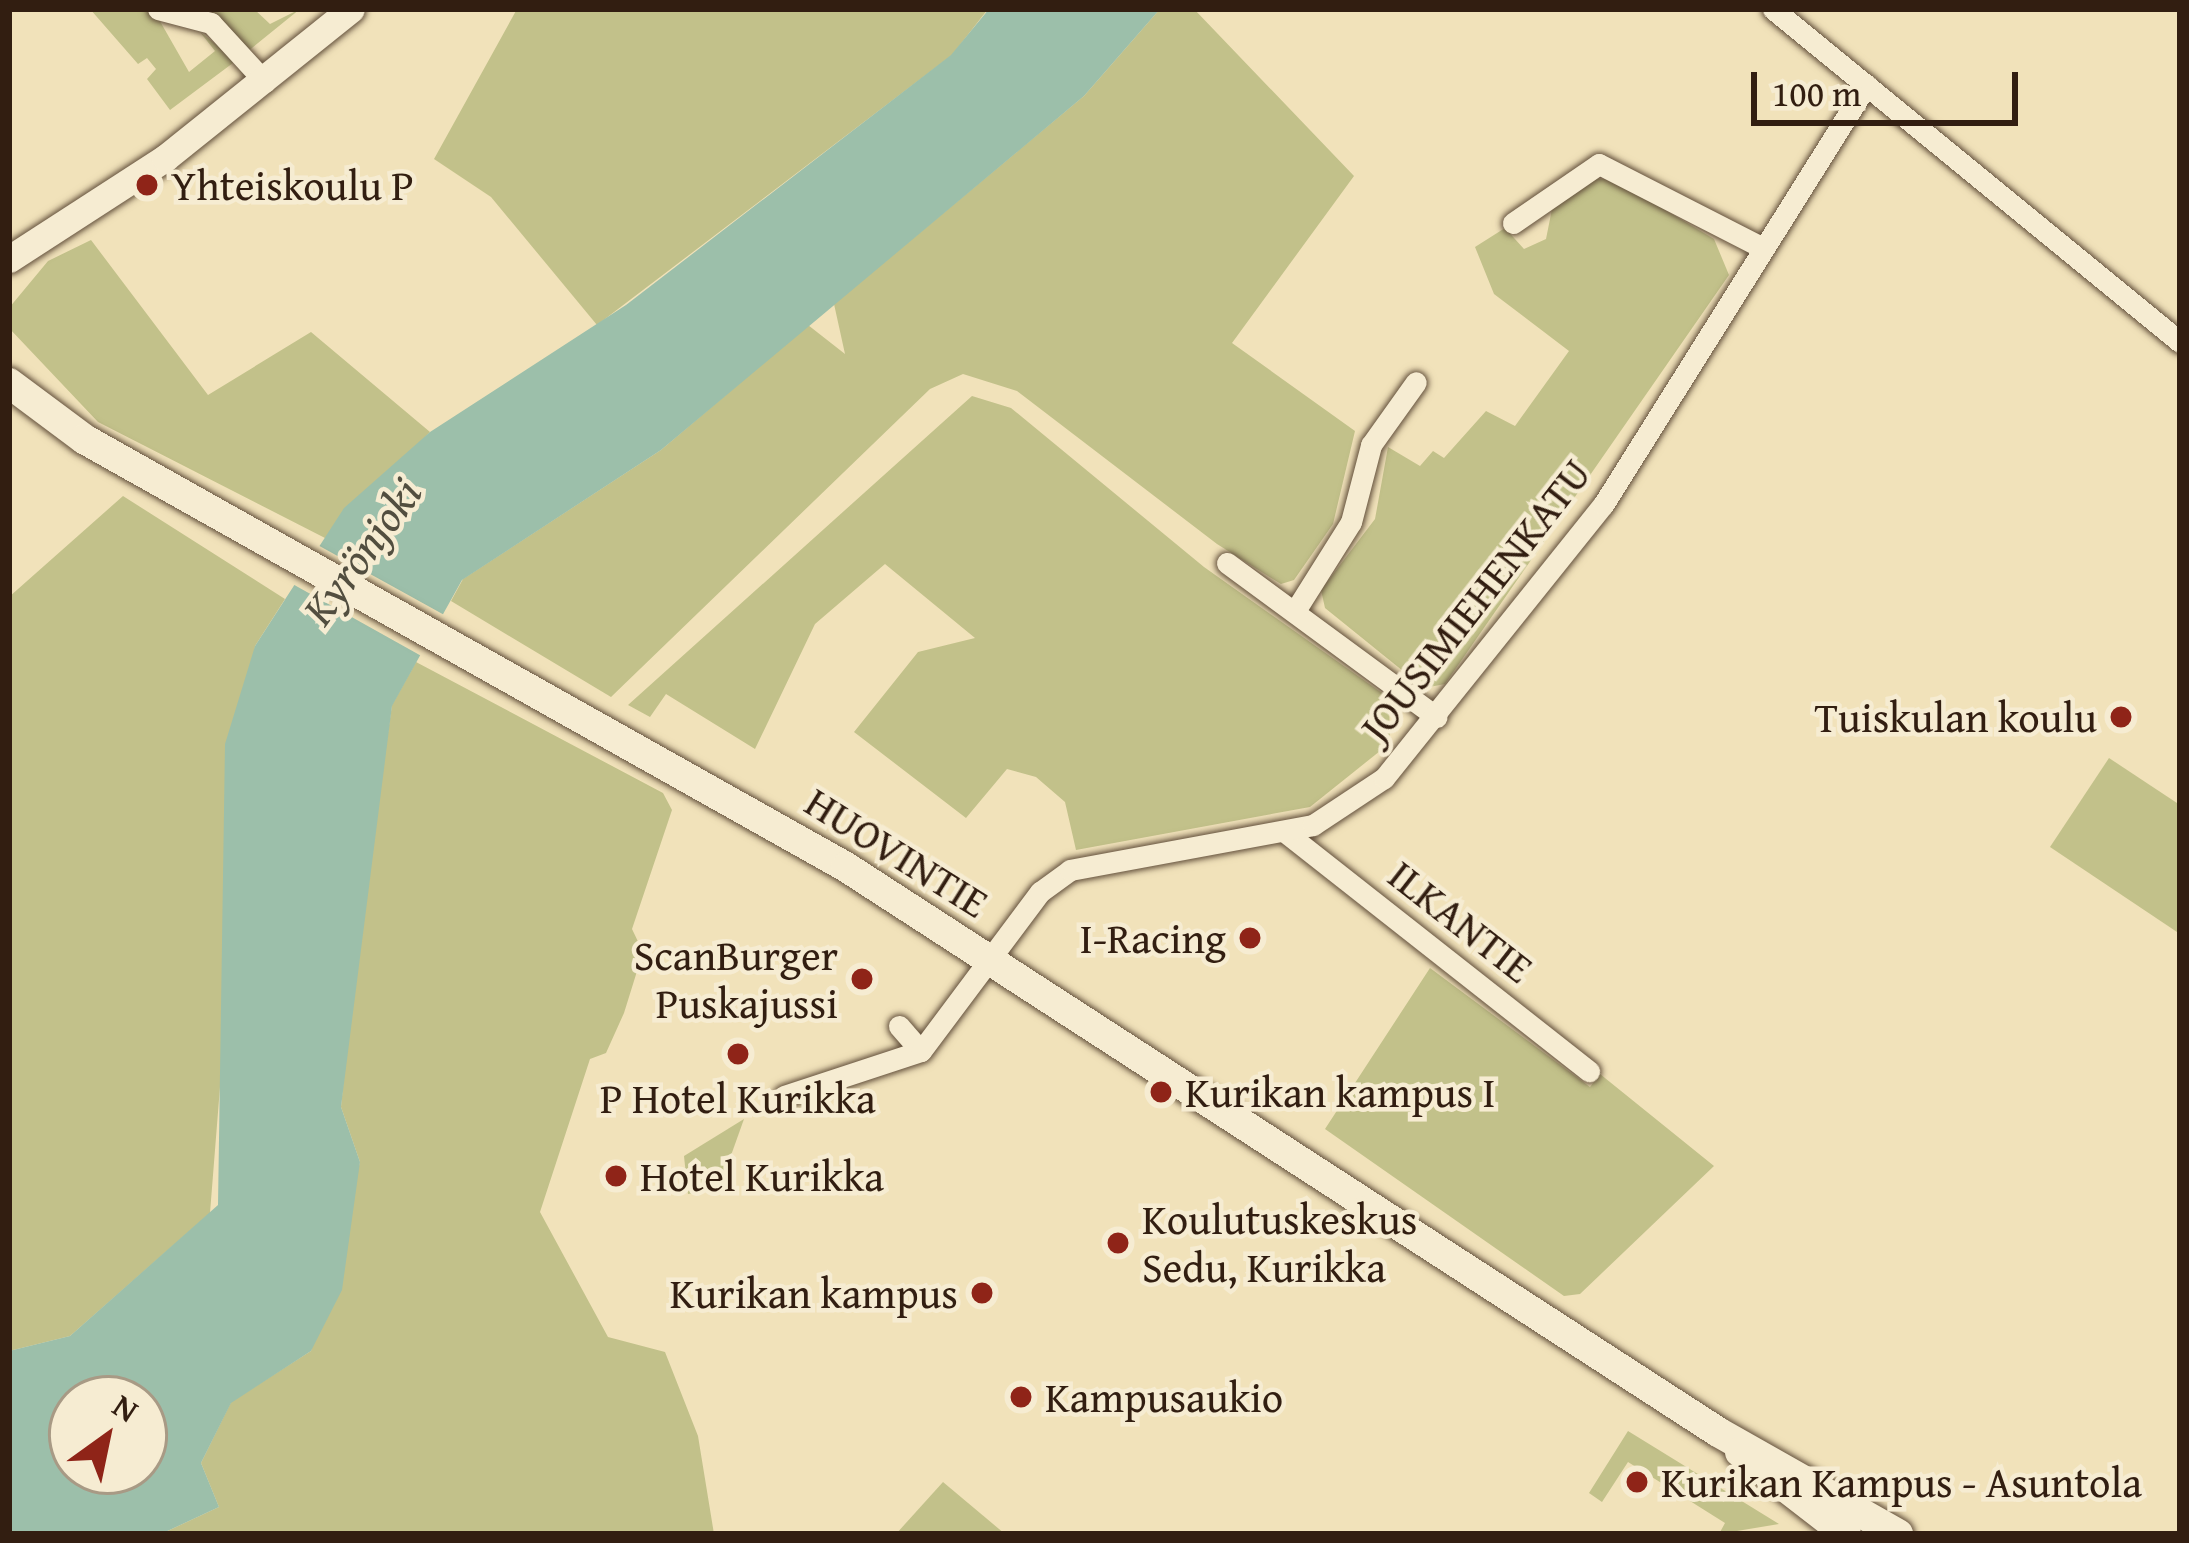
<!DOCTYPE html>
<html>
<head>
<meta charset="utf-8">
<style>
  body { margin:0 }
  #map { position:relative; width:2189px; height:1543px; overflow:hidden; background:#f1e2ba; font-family:"Gentium Book Plus",serif }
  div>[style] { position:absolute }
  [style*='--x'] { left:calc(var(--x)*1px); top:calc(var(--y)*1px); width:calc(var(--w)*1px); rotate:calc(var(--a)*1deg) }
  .green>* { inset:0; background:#c2c18a }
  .water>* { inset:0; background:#9cbfaa }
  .pier>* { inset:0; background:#f1e2ba }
  .roads { filter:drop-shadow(0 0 3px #624f3b) drop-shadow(0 0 3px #624f3b) }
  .minor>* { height:21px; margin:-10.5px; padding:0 10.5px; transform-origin:10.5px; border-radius:10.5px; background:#f6ecd2 }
  .tertiary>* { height:27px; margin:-13.5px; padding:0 13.5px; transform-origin:13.5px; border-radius:13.5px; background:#f6ecd2 }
  .secondary>* { height:30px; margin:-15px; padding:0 15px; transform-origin:15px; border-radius:15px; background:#f6ecd2 }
  .dots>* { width:33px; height:33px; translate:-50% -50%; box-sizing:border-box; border:6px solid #f6ecd2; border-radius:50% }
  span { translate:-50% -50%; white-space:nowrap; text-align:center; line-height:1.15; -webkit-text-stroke:9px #f6ecd2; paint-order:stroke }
  .poi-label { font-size:42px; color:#321e11 }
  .left { translate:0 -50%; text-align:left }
  .right { translate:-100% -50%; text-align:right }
  .street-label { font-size:42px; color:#321e11 }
  .water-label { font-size:45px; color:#524e3f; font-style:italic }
  .frame { position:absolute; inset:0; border:12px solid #321e11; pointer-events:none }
  .north { position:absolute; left:48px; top:1375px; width:120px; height:120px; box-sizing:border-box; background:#f6ecd2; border:3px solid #a89a85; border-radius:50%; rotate:33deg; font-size:33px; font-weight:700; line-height:48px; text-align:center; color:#321e11 }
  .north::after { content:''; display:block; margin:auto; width:42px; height:54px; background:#8f2418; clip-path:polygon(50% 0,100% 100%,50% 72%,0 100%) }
  .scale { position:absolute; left:1751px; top:72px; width:267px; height:54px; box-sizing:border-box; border:6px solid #321e11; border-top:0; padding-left:15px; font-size:36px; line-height:42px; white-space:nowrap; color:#321e11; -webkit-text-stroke:9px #f6ecd2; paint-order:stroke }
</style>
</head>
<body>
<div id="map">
  <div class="green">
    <i style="clip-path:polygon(90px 9px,153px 9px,189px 72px,215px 51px,200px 32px,237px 60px,170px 110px,147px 79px,156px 69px,147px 58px,138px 64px)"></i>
    <i style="clip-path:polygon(209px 9px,254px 9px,270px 24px,300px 9px,247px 52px)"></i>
    <i style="clip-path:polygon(517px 9px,988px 9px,952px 55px,597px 325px,491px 197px,434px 159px)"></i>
    <i style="clip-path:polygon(1160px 9px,1194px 9px,1354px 176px,1232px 343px,1355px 431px,1333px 524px,1294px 580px,1281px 584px,1217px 544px,1017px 391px,963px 374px,930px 389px,611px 697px,451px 601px,463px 579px,661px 450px,808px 325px,845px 354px,834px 304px,1084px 96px)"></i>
    <i style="clip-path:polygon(1590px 179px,1613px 179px,1714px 239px,1729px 275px,1445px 684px,1424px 688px,1325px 608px,1321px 590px,1375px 519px,1388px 447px,1420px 466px,1433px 451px,1444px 458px,1486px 411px,1515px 426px,1569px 351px,1494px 294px,1475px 247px,1505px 228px,1524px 249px,1546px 239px,1552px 209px)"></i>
    <i style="clip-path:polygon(91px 240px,208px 395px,311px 332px,430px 432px,325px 538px,98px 422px,9px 328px,9px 308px,48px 261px)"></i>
    <i style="clip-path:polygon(972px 396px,1011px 408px,1204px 567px,1389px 698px,1390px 743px,1310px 807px,1076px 850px,1065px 802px,1036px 777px,1007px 769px,966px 818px,854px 732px,918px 652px,975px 638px,885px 564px,815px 624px,755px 749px,666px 694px,650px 717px,628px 705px)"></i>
    <i style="clip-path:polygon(123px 496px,285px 599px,255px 646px,210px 1213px,70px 1336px,9px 1351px,9px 597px)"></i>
    <i style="clip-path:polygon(416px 662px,663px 793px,672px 810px,632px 929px,643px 952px,624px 1013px,606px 1053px,590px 1059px,540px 1212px,608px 1337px,665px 1352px,698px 1436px,714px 1534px,161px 1534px,219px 1507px,201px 1463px,231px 1402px,311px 1351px,360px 1162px,341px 1107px,357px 944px,392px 705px)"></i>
    <i style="clip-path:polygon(2109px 758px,2180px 805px,2180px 934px,2050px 847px)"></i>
    <i style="clip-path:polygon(1430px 968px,1590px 1087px,1600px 1074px,1714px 1166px,1580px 1294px,1564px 1296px,1325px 1129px)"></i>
    <i style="clip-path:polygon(744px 1119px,719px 1189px,688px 1194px,684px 1156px)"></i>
    <i style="clip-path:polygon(1628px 1431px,1779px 1524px,1719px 1534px,1725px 1523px,1628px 1462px,1602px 1502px,1589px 1493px)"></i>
    <i style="clip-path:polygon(943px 1482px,1005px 1534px,896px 1534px)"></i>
  </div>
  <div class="water">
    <i style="clip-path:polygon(evenodd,989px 9px,1160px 9px,1084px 96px,661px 450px,462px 580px,392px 706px,341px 1107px,360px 1162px,342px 1290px,311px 1351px,231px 1403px,201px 1463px,219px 1507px,161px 1534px,9px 1534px,9px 1351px,70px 1336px,218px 1205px,225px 744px,255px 646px,344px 508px,430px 432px,626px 305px,951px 55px,989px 9px,72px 1399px,144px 1399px,144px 1471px,72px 1471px,72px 1399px)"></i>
  </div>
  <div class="pier">
    <i style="clip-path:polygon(314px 543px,448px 617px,425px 658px,289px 582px)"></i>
  </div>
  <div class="roads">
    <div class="minor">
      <i style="--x:158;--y:9;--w:55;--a:14.8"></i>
      <i style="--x:211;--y:23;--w:80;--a:47.5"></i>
      <i style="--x:1773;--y:9;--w:526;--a:39.29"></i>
      <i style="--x:1513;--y:223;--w:104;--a:-34.5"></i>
      <i style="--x:1599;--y:164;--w:184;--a:27.1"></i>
      <i style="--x:1227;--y:563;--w:260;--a:36.3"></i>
      <i style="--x:1295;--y:611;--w:105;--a:-57.8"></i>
      <i style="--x:1351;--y:522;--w:80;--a:-75.4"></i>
      <i style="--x:1371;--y:445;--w:77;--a:-54.5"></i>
      <i style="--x:1285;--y:832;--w:387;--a:38.2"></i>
      <i style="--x:899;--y:1026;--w:33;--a:49"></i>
      <i style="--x:784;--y:1096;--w:144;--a:-18.2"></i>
      <i style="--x:921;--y:1051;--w:199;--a:-53.2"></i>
      <i style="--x:1040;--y:892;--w:37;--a:-36"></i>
      <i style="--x:1070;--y:870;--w:247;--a:-10.5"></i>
      <i style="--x:1313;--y:825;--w:85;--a:-33.5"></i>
      <i style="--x:1384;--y:778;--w:350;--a:-51.3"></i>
      <i style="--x:1603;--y:505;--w:496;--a:-57.9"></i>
    </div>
    <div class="tertiary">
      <i style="--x:9;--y:259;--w:186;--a:-32.9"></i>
      <i style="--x:165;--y:158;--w:238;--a:-38.7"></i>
    </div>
    <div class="secondary">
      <i style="--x:9;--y:383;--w:94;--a:36.7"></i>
      <i style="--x:84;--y:439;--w:874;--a:29.32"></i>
      <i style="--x:846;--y:867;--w:1039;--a:32.94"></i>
      <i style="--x:1718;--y:1432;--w:207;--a:29.5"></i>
      <i style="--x:1740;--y:1452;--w:134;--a:37.7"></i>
    </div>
  </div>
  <div class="dots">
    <i style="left:147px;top:185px;background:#8f2418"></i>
    <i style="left:2121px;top:717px;background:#8f2418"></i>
    <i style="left:1250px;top:938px;background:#8f2418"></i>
    <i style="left:862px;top:979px;background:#8f2418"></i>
    <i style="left:738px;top:1054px;background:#8f2418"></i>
    <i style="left:1161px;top:1092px;background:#8f2418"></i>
    <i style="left:616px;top:1176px;background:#8f2418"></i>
    <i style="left:1118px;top:1243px;background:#8f2418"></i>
    <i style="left:982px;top:1293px;background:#8f2418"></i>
    <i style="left:1021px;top:1397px;background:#8f2418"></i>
    <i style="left:1637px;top:1482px;background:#8f2418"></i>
  </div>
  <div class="poi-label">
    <span class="left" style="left:171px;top:185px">Yhteiskoulu P</span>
    <span class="right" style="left:2097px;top:717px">Tuiskulan koulu</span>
    <span class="right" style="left:1226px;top:938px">I-Racing</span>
    <span class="right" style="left:838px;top:979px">ScanBurger<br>Puskajussi</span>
    <span class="left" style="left:1185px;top:1092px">Kurikan kampus I</span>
    <span style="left:738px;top:1098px">P Hotel Kurikka</span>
    <span class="left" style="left:640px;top:1176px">Hotel Kurikka</span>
    <span class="left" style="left:1142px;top:1243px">Koulutuskeskus<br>Sedu, Kurikka</span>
    <span class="right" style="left:958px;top:1293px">Kurikan kampus</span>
    <span class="left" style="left:1045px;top:1397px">Kampusaukio</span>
    <span class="left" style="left:1661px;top:1482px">Kurikan Kampus - Asuntola</span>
  </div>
  <div class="street-label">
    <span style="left:1475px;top:600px;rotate:-52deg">JOUSIMIEHENKATU</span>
    <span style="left:897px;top:852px;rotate:32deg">HUOVINTIE</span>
    <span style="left:1461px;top:921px;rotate:38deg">ILKANTIE</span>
  </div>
  <div class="water-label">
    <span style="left:361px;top:551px;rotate:-54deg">Kyrönjoki</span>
  </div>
  <div class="frame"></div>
  <div class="north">N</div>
  <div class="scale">100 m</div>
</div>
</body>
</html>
